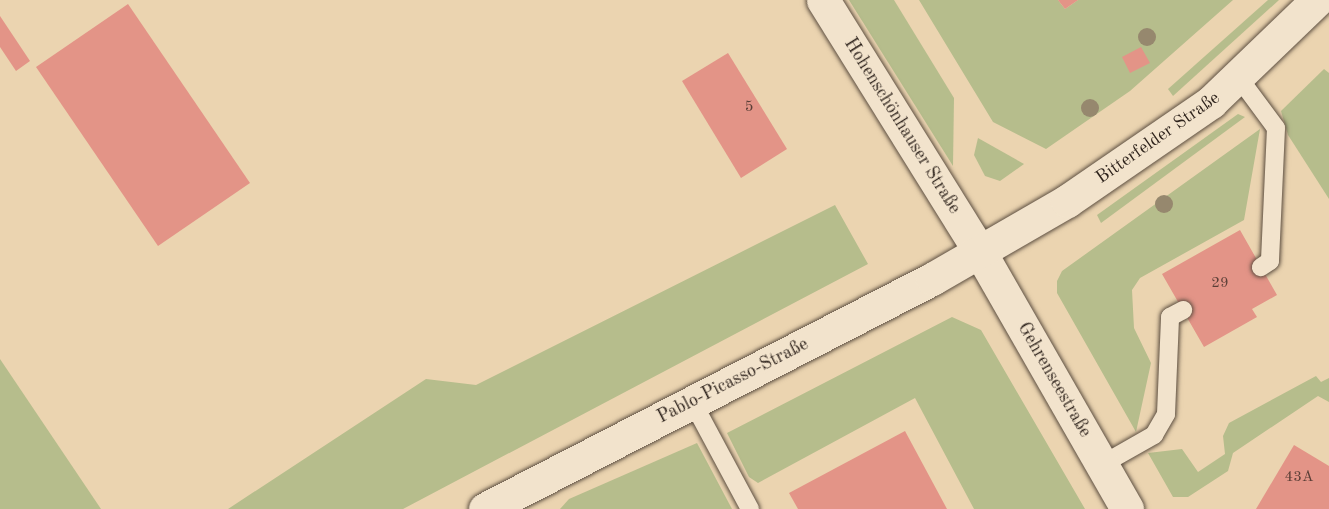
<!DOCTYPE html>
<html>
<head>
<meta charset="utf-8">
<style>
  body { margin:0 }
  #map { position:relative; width:1329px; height:509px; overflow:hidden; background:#ebd4b0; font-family:"Old Standard TT",serif }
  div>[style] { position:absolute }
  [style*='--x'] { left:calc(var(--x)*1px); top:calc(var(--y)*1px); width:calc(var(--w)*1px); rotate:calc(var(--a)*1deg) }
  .green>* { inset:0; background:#b6bd8c }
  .building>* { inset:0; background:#e39487 }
  .roads { filter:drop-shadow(0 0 2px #5d4f41) drop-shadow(0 0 2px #5d4f41) }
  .service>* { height:18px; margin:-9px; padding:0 9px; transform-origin:9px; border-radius:9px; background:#f2e3cc }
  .tertiary>* { height:33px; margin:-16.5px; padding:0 16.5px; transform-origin:16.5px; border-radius:16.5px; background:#f2e3cc }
  .secondary>* { height:33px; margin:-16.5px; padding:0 16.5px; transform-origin:16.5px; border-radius:16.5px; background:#f2e3cc }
  .trees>* { width:18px; height:18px; margin:-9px; border-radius:50%; background:#96886e }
  span { translate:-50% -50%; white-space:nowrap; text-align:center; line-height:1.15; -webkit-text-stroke:4.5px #f2e3cc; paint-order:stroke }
  .number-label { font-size:15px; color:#5b3f37 }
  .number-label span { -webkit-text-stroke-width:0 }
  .street-label { font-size:18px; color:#2e231c }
</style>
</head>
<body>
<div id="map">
  <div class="green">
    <i style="clip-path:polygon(849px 0,894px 0,954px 98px,953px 166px)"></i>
    <i style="clip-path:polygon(919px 0,1058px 0,1065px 9px,1078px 0,1233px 0,1130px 91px,1046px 149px,993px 122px)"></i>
    <i style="clip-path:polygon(1268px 0,1279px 0,1173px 96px,1168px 89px)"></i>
    <i style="clip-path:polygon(1324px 69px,1329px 73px,1329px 199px,1288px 135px,1281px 111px)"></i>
    <i style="clip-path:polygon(1238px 114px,1245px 117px,1101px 223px,1097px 215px)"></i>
    <i style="clip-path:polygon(1260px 129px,1244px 220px,1140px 278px,1132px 290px,1134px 328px,1151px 363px,1136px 432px,1057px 293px,1057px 281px,1062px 271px)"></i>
    <i style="clip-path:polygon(978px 138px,1024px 164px,1000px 181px,985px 176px,974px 155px)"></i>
    <i style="clip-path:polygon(835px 205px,868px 264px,403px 509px,228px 509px,426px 379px,476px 385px)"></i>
    <i style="clip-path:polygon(952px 317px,981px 330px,1085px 509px,974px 509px,915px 398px,758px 483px,749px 477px,727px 433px)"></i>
    <i style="clip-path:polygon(0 359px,101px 509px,0 509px)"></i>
    <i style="clip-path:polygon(1316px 376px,1321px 382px,1329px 378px,1329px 402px,1318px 396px,1233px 453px,1228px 471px,1188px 497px,1173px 497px,1148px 453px,1182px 449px,1198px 472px,1225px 454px,1223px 436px,1229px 423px)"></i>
    <i style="clip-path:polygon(697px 443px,732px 509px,560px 509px,569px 499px)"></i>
  </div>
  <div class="building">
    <i style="clip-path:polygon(1058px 0,1078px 0,1065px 9px)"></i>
    <i style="clip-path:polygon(128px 4px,250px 183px,158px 246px,36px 67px)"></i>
    <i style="clip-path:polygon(0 16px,30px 61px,16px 71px,0 47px)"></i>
    <i style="clip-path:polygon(1141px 47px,1150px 63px,1130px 73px,1122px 57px)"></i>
    <i style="clip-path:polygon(728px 53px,787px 149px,741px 178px,682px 81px)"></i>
    <i style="clip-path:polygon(1240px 230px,1277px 295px,1252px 309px,1257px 317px,1204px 347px,1162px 274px)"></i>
    <i style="clip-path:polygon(905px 431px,947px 509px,798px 509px,789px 493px)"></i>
    <i style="clip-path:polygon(1294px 445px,1329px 466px,1329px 509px,1256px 509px)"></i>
  </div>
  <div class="roads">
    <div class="service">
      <i style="--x:1239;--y:78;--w:62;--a:53.5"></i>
      <i style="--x:1276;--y:128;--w:133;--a:92.6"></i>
      <i style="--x:1270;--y:261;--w:11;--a:146"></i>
      <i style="--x:692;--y:401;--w:123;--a:61.8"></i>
      <i style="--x:1103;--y:464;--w:59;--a:-29.6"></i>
      <i style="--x:1154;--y:435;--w:24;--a:-60"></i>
      <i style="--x:1166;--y:414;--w:97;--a:-87.6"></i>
      <i style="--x:1170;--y:317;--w:15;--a:-28"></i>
    </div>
    <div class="tertiary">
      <i style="--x:823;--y:0;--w:297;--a:58.1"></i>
    </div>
    <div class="secondary">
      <i style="--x:980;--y:252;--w:296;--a:60.2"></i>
      <i style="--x:485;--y:509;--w:503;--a:-27.23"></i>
      <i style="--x:932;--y:279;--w:156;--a:-30"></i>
      <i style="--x:1067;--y:201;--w:175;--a:-34.5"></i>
      <i style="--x:1211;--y:102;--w:147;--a:-43.9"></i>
    </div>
  </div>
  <div class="trees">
    <i style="left:1147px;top:37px"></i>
    <i style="left:1090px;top:108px"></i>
    <i style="left:1164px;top:204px"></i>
  </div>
  <div class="number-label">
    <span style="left:749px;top:108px">5</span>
    <span style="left:1220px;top:284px">29</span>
    <span style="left:1299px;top:478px">43A</span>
  </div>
  <div class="street-label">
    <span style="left:902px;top:126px;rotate:58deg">Hohenschönhauser Straße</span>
    <span style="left:1158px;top:138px;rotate:-35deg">Bitterfelder Straße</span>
    <span style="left:1054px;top:380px;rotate:60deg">Gehrenseestraße</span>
    <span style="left:733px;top:381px;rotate:-27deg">Pablo-Picasso-Straße</span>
  </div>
</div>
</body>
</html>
